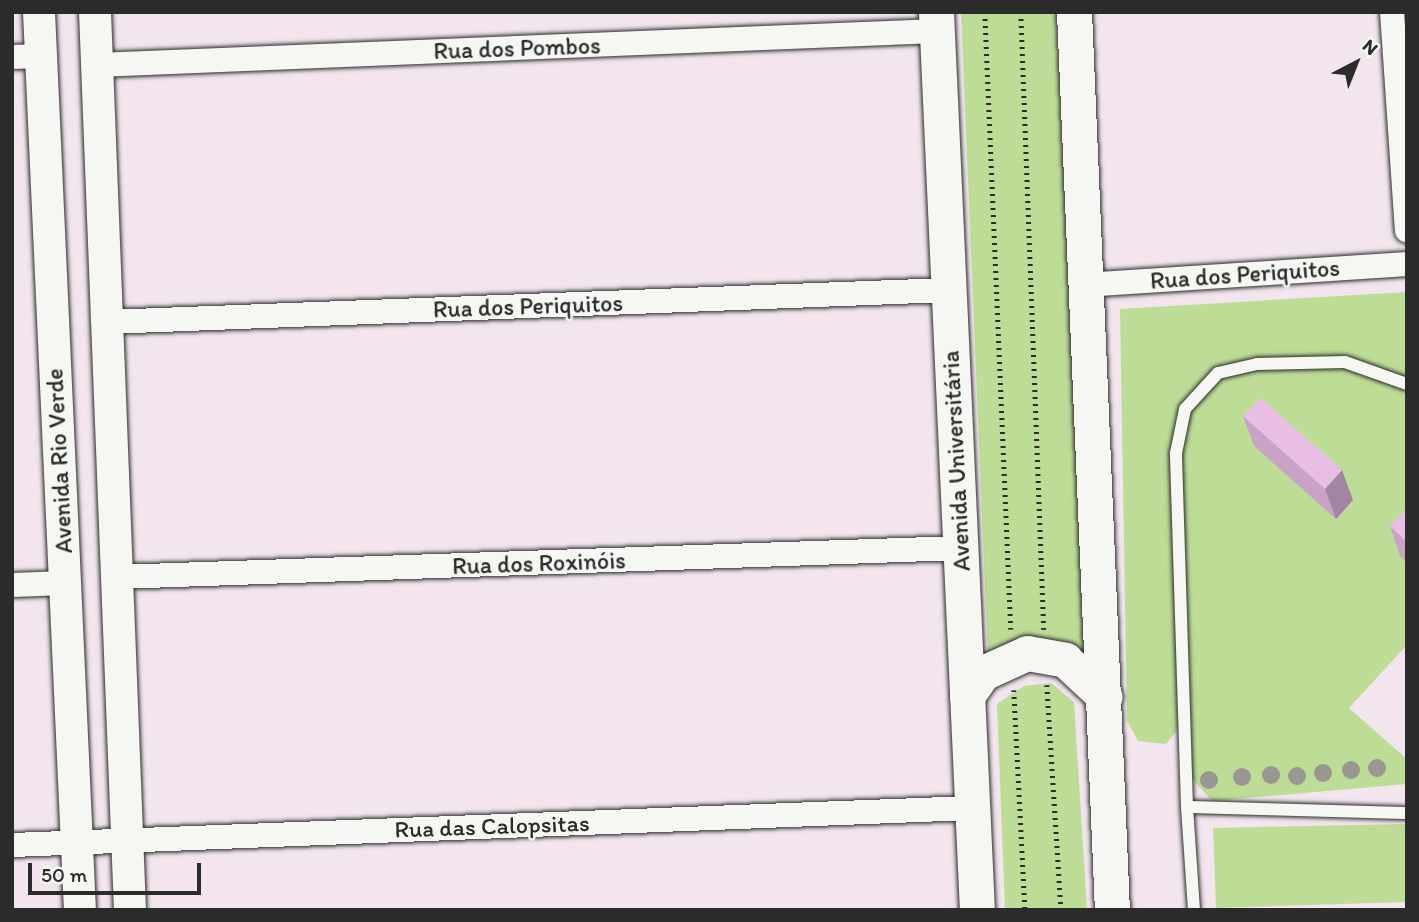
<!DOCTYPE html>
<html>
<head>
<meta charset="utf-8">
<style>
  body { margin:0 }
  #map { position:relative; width:1419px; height:922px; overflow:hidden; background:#f2e5ee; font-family:Itim,sans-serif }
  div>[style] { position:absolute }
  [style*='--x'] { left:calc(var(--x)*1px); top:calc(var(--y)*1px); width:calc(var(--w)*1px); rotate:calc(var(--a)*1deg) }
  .green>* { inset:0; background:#bddd96 }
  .path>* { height:4.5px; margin-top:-2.25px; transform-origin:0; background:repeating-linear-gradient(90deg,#2b2b2b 0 2px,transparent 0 7px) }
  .roads { filter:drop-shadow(0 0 2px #2b2b2b) drop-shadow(0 0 2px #2b2b2b) }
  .service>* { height:12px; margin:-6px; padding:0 6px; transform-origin:6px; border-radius:6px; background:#f6f6f2 }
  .minor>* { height:24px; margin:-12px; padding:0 12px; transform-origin:12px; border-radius:12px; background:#f6f6f2 }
  .tertiary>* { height:32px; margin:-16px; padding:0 16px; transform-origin:16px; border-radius:16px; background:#f6f6f2 }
  .secondary>* { height:35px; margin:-17.5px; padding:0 17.5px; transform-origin:17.5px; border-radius:17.5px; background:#f6f6f2 }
  .trees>* { width:18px; height:18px; margin:-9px; border-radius:50%; background:#999792 }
  .wall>* { inset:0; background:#c8a3c5 }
  .shaded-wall>* { inset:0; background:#a285a0 }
  .building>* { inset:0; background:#e8bee5 }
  span { translate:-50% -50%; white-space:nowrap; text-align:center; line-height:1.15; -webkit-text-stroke:5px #f6f6f2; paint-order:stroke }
  .street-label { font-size:24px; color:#2b2b2b }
  .frame { position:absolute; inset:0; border:14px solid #2b2b2b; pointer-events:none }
  .north { position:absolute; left:1321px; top:28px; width:70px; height:70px; -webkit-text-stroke:5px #f6f6f2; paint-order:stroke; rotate:42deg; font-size:19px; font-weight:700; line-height:28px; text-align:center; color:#2b2b2b }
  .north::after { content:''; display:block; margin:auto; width:24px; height:32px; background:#2b2b2b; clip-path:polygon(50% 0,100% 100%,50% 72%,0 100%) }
  .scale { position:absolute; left:28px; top:863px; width:173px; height:32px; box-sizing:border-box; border:4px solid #2b2b2b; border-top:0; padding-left:9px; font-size:21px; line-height:24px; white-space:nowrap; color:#2b2b2b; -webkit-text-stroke:5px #f6f6f2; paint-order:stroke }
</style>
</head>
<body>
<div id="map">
  <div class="green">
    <i style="clip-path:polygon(961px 12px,1056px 12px,1087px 663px,988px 658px)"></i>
    <i style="clip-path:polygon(1407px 292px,1407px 378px,1375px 368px,1407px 384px,1407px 645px,1349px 708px,1407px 759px,1407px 784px,1212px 801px,1186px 772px,1183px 723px,1166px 744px,1138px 741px,1127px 721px,1120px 309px)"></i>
    <i style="clip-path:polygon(1051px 683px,1074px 702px,1087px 910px,1005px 910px,997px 704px,1024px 686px)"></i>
    <i style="clip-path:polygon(1407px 824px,1407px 902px,1216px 908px,1213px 828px)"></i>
  </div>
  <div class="path">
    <i style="--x:985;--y:12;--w:618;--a:87.59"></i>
    <i style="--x:1021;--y:12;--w:618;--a:87.87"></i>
    <i style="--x:1047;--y:685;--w:225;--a:86.4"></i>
    <i style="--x:1014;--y:690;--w:220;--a:87.1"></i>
  </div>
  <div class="roads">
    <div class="service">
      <i style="--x:1187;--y:807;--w:354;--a:-91.8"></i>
      <i style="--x:1176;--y:453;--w:45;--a:-78.4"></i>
      <i style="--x:1185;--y:409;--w:49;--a:-47.5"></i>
      <i style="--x:1218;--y:373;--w:40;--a:-13"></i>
      <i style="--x:1257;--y:364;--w:88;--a:-1.3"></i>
      <i style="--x:1345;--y:362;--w:66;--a:19.5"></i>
      <i style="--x:1194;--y:910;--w:103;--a:-93.9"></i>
      <i style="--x:1187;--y:807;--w:220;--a:1.6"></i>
    </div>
    <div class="minor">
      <i style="--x:1392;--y:12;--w:219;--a:86.1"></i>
      <i style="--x:12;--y:57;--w:29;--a:-2"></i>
      <i style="--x:97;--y:65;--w:841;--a:-2.32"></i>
      <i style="--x:1084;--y:285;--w:324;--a:-3.7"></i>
      <i style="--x:107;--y:322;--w:842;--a:-2.18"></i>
      <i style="--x:117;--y:577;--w:843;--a:-1.97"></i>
      <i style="--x:12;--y:585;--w:53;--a:-2.2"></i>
      <i style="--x:12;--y:845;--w:961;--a:-2.21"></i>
    </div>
    <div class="tertiary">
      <i style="--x:39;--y:12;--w:899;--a:87.39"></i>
      <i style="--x:95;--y:12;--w:899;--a:87.77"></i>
    </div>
    <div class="secondary">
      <i style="--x:936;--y:12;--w:899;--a:87.39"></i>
      <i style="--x:1074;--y:12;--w:899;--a:87.58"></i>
      <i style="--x:967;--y:696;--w:28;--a:-55"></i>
      <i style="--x:983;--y:673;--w:48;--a:-24.4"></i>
      <i style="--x:1027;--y:653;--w:39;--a:10"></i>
      <i style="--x:1065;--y:660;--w:54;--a:42.8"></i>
    </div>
  </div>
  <div class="trees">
    <i style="left:1377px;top:768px"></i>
    <i style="left:1351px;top:770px"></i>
    <i style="left:1323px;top:773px"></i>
    <i style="left:1271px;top:775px"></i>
    <i style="left:1297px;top:776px"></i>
    <i style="left:1242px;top:777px"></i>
    <i style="left:1209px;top:780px"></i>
  </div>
  <div class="wall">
    <i style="clip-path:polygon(1243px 416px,1353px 500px,1336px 519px,1254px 446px)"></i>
    <i style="clip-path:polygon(1407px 508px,1407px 562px,1400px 556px,1390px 526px)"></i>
  </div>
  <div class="shaded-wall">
    <i style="clip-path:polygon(1342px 470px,1353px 500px,1336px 519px,1325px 489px)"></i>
  </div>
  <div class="building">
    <i style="clip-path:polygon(1261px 398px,1342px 470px,1325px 489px,1243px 416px)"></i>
    <i style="clip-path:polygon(1407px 508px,1407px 542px,1390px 526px)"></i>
  </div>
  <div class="street-label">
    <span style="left:517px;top:48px;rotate:-2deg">Rua dos Pombos</span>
    <span style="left:1245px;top:274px;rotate:-4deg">Rua dos Periquitos</span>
    <span style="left:528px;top:306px;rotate:-2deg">Rua dos Periquitos</span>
    <span style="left:59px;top:461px;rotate:-93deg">Avenida Rio Verde</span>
    <span style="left:956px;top:461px;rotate:-93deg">Avenida Universitária</span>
    <span style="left:539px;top:563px;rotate:-2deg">Rua dos Roxinóis</span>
    <span style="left:492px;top:826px;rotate:-2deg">Rua das Calopsitas</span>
  </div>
  <div class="frame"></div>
  <div class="north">N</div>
  <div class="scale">50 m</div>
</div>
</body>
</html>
